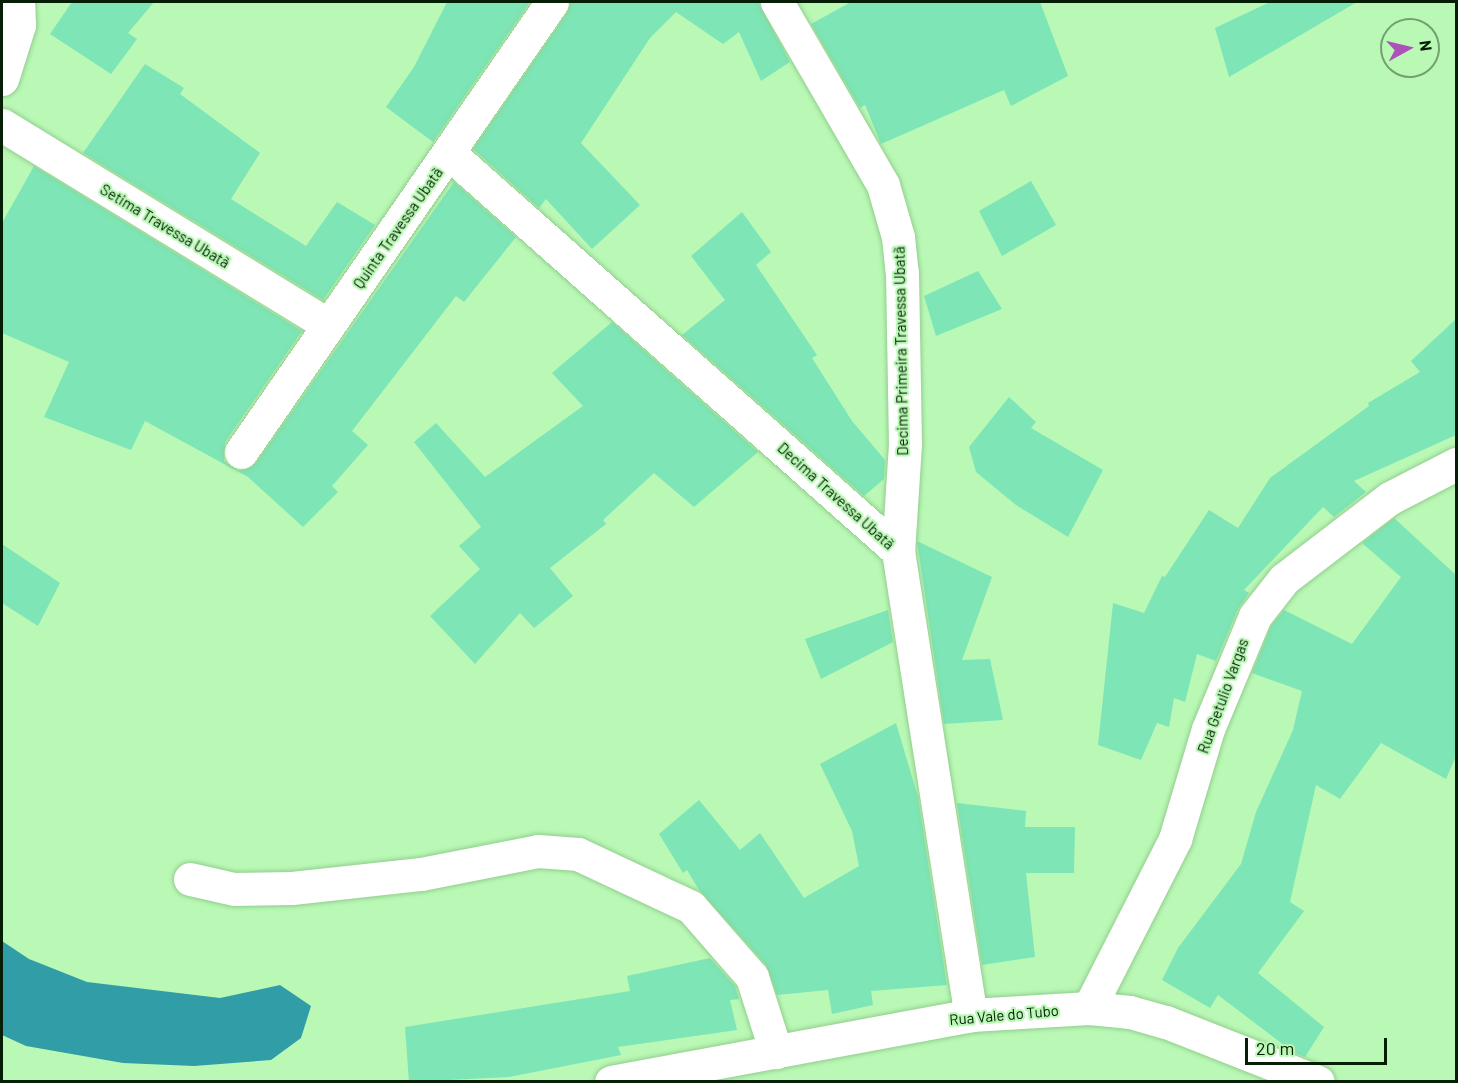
<!DOCTYPE html>
<html>
<head>
<meta charset="utf-8">
<style>
  body { margin:0 }
  #map { position:relative; width:1458px; height:1083px; overflow:hidden; background:#baf8b6; font-family:Barlow,sans-serif }
  div>[style] { position:absolute }
  [style*='--x'] { left:calc(var(--x)*1px); top:calc(var(--y)*1px); width:calc(var(--w)*1px); rotate:calc(var(--a)*1deg) }
  .water>* { inset:0; background:#319da6 }
  .building>* { inset:0; background:#7de5b6 }
  .roads { filter:drop-shadow(0 0 2px #92ce8e) drop-shadow(0 0 2px #92ce8e) }
  .minor>* { height:33px; margin:-16.5px; padding:0 16.5px; transform-origin:16.5px; border-radius:16.5px; background:#fff }
  span { translate:-50% -50%; white-space:nowrap; text-align:center; line-height:1.15; -webkit-text-stroke:4.5px #baf8b6; paint-order:stroke }
  .street-label { font-size:15px; color:#061e05 }
  .frame { position:absolute; inset:0; border:3px solid #061e05; pointer-events:none }
  .north { position:absolute; left:1380px; top:18px; width:60px; height:60px; box-sizing:border-box; background:#baf8b6; border:2px solid #72a16f; border-radius:50%; rotate:82deg; font-size:16px; font-weight:700; line-height:24px; text-align:center; color:#061e05 }
  .north::after { content:''; display:block; margin:auto; width:21px; height:27px; background:#ae50ba; clip-path:polygon(50% 0,100% 100%,50% 72%,0 100%) }
  .scale { position:absolute; left:1245px; top:1038px; width:142px; height:27px; box-sizing:border-box; border:3px solid #061e05; border-top:0; padding-left:8px; font-size:18px; line-height:21px; white-space:nowrap; color:#061e05; -webkit-text-stroke:4px #baf8b6; paint-order:stroke }
</style>
</head>
<body>
<div id="map">
  <div class="water">
    <i style="clip-path:polygon(2px 941px,29px 959px,87px 982px,220px 998px,280px 985px,311px 1006px,301px 1038px,271px 1060px,194px 1066px,123px 1063px,26px 1046px,2px 1035px)"></i>
  </div>
  <div class="building">
    <i style="clip-path:polygon(72px 2px,154px 2px,128px 33px,137px 39px,111px 74px,50px 34px)"></i>
    <i style="clip-path:polygon(447px 2px,530px 2px,433px 142px,386px 107px,414px 67px)"></i>
    <i style="clip-path:polygon(570px 2px,758px 2px,790px 62px,761px 81px,739px 32px,723px 44px,676px 12px,650px 38px,581px 143px,640px 205px,592px 249px,546px 199px,539px 208px,473px 149px,567px 13px)"></i>
    <i style="clip-path:polygon(851px 2px,1040px 2px,1068px 76px,1011px 106px,1004px 90px,881px 144px,865px 105px,860px 108px,811px 24px)"></i>
    <i style="clip-path:polygon(1270px 2px,1357px 2px,1229px 77px,1215px 28px)"></i>
    <i style="clip-path:polygon(145px 64px,184px 88px,180px 94px,260px 153px,231px 199px,306px 246px,337px 202px,375px 225px,323px 300px,83px 153px)"></i>
    <i style="clip-path:polygon(34px 166px,302px 331px,225px 442px,224px 461px,239px 471px,256px 463px,454px 182px,516px 237px,464px 302px,456px 296px,352px 431px,368px 445px,332px 486px,338px 492px,303px 527px,248px 477px,145px 421px,131px 450px,44px 417px,69px 362px,2px 333px,2px 223px)"></i>
    <i style="clip-path:polygon(1031px 181px,1056px 225px,1002px 256px,979px 211px)"></i>
    <i style="clip-path:polygon(742px 212px,771px 252px,756px 265px,817px 355px,812px 358px,852px 421px,885px 460px,884px 479px,864px 496px,682px 335px,725px 300px,691px 256px)"></i>
    <i style="clip-path:polygon(978px 271px,1002px 309px,936px 336px,924px 296px)"></i>
    <i style="clip-path:polygon(1456px 319px,1456px 435px,1354px 481px,1366px 492px,1334px 517px,1323px 507px,1244px 590px,1249px 593px,1238px 609px,1216px 661px,1197px 654px,1185px 702px,1174px 698px,1169px 727px,1157px 723px,1141px 760px,1098px 745px,1113px 603px,1144px 613px,1162px 576px,1165px 577px,1209px 510px,1238px 528px,1270px 478px,1369px 406px,1368px 403px,1420px 372px,1411px 361px)"></i>
    <i style="clip-path:polygon(612px 322px,758px 452px,694px 507px,654px 473px,603px 520px,606px 524px,550px 568px,573px 596px,534px 628px,520px 613px,475px 664px,430px 616px,480px 569px,459px 546px,481px 527px,414px 442px,436px 423px,485px 477px,583px 406px,552px 373px)"></i>
    <i style="clip-path:polygon(1009px 397px,1036px 422px,1031px 428px,1103px 470px,1068px 537px,1016px 505px,976px 472px,969px 447px)"></i>
    <i style="clip-path:polygon(1394px 518px,1456px 575px,1456px 756px,1446px 779px,1381px 743px,1340px 799px,1316px 785px,1290px 902px,1304px 911px,1258px 973px,1324px 1027px,1305px 1057px,1293px 1052px,1218px 995px,1210px 1008px,1162px 980px,1178px 948px,1241px 864px,1256px 812px,1293px 730px,1302px 691px,1252px 673px,1271px 626px,1284px 610px,1352px 644px,1401px 577px,1362px 543px)"></i>
    <i style="clip-path:polygon(917px 541px,992px 577px,962px 660px,990px 659px,1003px 720px,944px 724px)"></i>
    <i style="clip-path:polygon(2px 544px,60px 583px,38px 626px,2px 603px)"></i>
    <i style="clip-path:polygon(888px 610px,893px 642px,821px 679px,805px 639px)"></i>
    <i style="clip-path:polygon(896px 723px,918px 797px,947px 985px,871px 991px,873px 1005px,832px 1014px,828px 990px,777px 995px,766px 965px,699px 890px,687px 870px,683px 873px,659px 834px,699px 800px,740px 850px,760px 833px,804px 898px,859px 866px,852px 831px,820px 764px)"></i>
    <i style="clip-path:polygon(957px 803px,1026px 811px,1025px 827px,1075px 827px,1074px 873px,1026px 873px,1035px 957px,982px 965px)"></i>
    <i style="clip-path:polygon(710px 958px,735px 986px,739px 999px,730px 1000px,737px 1030px,618px 1047px,621px 1055px,509px 1077px,409px 1082px,405px 1027px,630px 991px,627px 976px)"></i>
  </div>
  <div class="roads">
    <div class="minor">
      <i style="--x:777;--y:2;--w:211;--a:59.9"></i>
      <i style="--x:883;--y:185;--w:54;--a:73.9"></i>
      <i style="--x:898;--y:237;--w:36;--a:84"></i>
      <i style="--x:902;--y:273;--w:171;--a:89"></i>
      <i style="--x:905;--y:444;--w:107;--a:93.7"></i>
      <i style="--x:898;--y:551;--w:470;--a:81.1"></i>
      <i style="--x:2;--y:79;--w:57;--a:-72.5"></i>
      <i style="--x:19;--y:25;--w:23;--a:-92"></i>
      <i style="--x:2;--y:125;--w:383;--a:31.5"></i>
      <i style="--x:450;--y:154;--w:599;--a:41.55"></i>
      <i style="--x:241;--y:452;--w:547;--a:-55.35"></i>
      <i style="--x:190;--y:879;--w:45;--a:12.8"></i>
      <i style="--x:234;--y:889;--w:58;--a:-1"></i>
      <i style="--x:292;--y:888;--w:130;--a:-6.2"></i>
      <i style="--x:421;--y:874;--w:119;--a:-11.1"></i>
      <i style="--x:538;--y:851;--w:40;--a:4.3"></i>
      <i style="--x:578;--y:854;--w:125;--a:25.1"></i>
      <i style="--x:691;--y:907;--w:93;--a:48.9"></i>
      <i style="--x:752;--y:977;--w:79;--a:72.3"></i>
      <i style="--x:1089;--y:1008;--w:190;--a:-63"></i>
      <i style="--x:1175;--y:839;--w:115;--a:-73.3"></i>
      <i style="--x:1208;--y:729;--w:122;--a:-67.4"></i>
      <i style="--x:1255;--y:616;--w:47;--a:-51.9"></i>
      <i style="--x:1284;--y:579;--w:133;--a:-37.4"></i>
      <i style="--x:1390;--y:498;--w:74;--a:-27.3"></i>
      <i style="--x:611;--y:1082;--w:366;--a:-10.5"></i>
      <i style="--x:971;--y:1015;--w:118;--a:-3.4"></i>
      <i style="--x:1089;--y:1008;--w:41;--a:5.6"></i>
      <i style="--x:1130;--y:1012;--w:37;--a:16"></i>
      <i style="--x:1166;--y:1022;--w:163;--a:21.5"></i>
    </div>
  </div>
  <div class="street-label">
    <span style="left:165px;top:226px;rotate:31deg">Setima Travessa Ubatã</span>
    <span style="left:398px;top:228px;rotate:-55deg">Quinta Travessa Ubatã</span>
    <span style="left:901px;top:351px;rotate:-91deg">Decima Primeira Travessa Ubatã</span>
    <span style="left:836px;top:496px;rotate:42deg">Decima Travessa Ubatã</span>
    <span style="left:1223px;top:696px;rotate:-70deg">Rua Getulio Vargas</span>
    <span style="left:1004px;top:1015px;rotate:-5deg">Rua Vale do Tubo</span>
  </div>
  <div class="frame"></div>
  <div class="north">N</div>
  <div class="scale">20 m</div>
</div>
</body>
</html>
